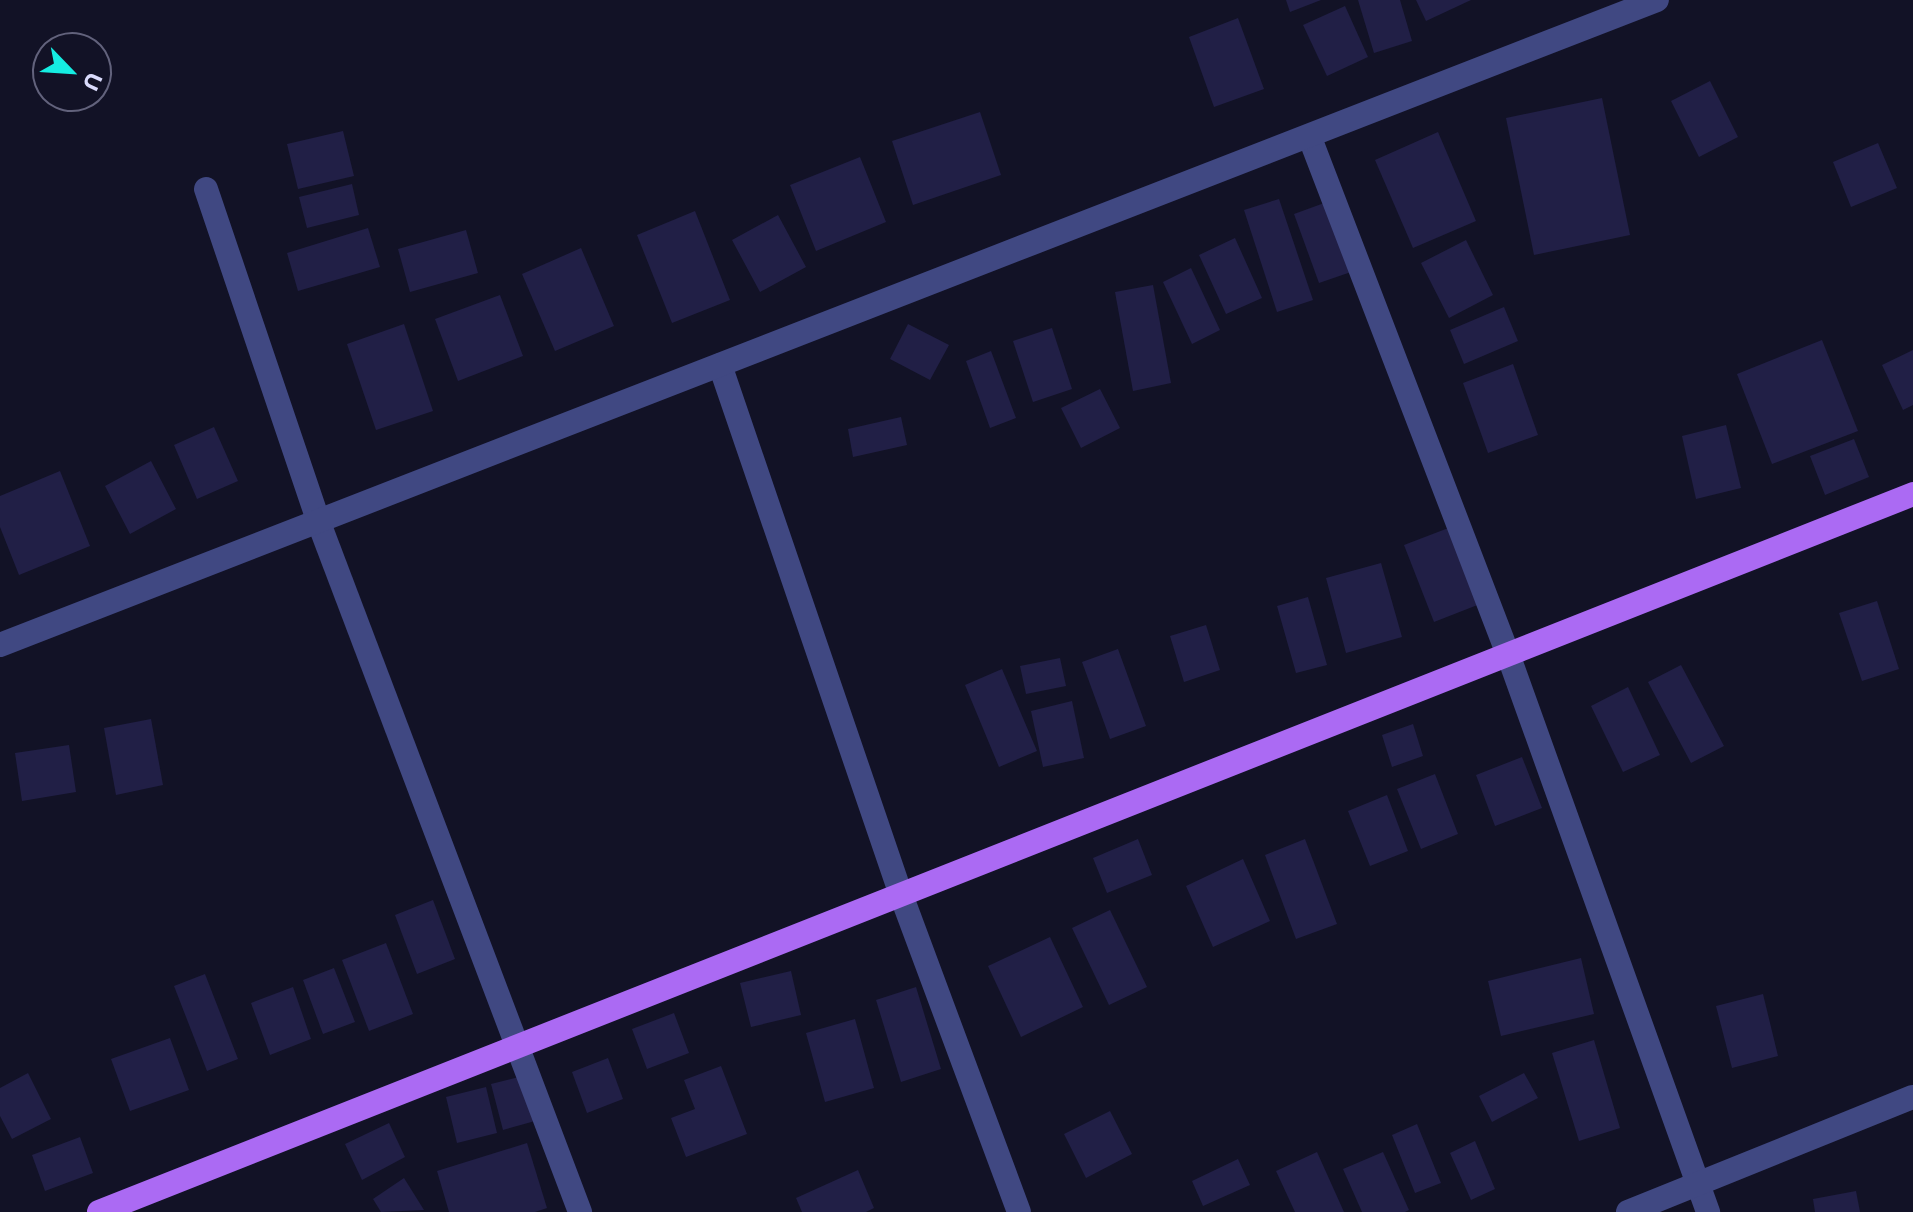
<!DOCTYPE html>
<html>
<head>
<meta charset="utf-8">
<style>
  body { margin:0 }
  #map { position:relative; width:1913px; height:1212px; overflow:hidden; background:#121226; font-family:Montserrat,sans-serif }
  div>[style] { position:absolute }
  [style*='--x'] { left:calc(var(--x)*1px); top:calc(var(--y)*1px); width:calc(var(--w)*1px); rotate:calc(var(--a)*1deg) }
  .building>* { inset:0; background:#211f46 }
  .minor>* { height:24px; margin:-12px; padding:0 12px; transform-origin:12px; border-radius:12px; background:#404882 }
  .major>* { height:24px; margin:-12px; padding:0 12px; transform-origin:12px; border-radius:12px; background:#ab6af3 }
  span { translate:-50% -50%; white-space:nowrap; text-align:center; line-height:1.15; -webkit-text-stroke:8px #121226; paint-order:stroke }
  .north { position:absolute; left:32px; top:32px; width:80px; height:80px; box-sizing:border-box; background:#121226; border:2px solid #62627c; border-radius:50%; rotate:115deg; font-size:22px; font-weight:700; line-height:32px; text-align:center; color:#dadbfc }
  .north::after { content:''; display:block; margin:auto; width:28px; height:36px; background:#15ede2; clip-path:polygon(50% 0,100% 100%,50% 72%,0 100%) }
</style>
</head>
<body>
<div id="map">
  <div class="building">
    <i style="clip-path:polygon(1286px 0,1321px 0,1290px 12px)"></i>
    <i style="clip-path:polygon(1358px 0,1400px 0,1412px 41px,1374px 53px)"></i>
    <i style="clip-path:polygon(1416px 0,1471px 0,1426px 21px)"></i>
    <i style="clip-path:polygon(1345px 6px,1368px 57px,1327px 76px,1303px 25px)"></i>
    <i style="clip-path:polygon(1238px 18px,1264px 89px,1214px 107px,1189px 37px)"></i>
    <i style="clip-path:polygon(1710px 81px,1738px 137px,1699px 157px,1671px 101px)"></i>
    <i style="clip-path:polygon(1602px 98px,1630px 235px,1534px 255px,1506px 118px)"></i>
    <i style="clip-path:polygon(980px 112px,1001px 175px,913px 205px,892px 141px)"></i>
    <i style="clip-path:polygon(343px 131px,354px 176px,298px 189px,287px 144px)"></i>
    <i style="clip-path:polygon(1438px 132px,1476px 221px,1413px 248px,1375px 160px)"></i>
    <i style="clip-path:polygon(1878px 143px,1897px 188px,1851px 207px,1833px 162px)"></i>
    <i style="clip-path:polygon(860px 157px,886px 222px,816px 251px,790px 185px)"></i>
    <i style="clip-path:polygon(352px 184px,359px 215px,307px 228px,299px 197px)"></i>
    <i style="clip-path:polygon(1279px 199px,1313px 300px,1277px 312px,1244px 210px)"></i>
    <i style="clip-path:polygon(1327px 202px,1351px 272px,1319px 283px,1294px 214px)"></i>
    <i style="clip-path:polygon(695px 211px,730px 300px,672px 323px,637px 235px)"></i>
    <i style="clip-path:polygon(778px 215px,806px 267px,760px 292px,732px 240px)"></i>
    <i style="clip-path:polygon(368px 228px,380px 267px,298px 291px,287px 253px)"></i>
    <i style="clip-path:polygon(466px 230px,478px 273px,410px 292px,398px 249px)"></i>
    <i style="clip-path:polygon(1235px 238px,1262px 298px,1226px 314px,1199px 255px)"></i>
    <i style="clip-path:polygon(1466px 240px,1493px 295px,1449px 318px,1421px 263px)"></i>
    <i style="clip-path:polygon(581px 248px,614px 326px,555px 351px,522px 274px)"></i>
    <i style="clip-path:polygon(1191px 268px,1220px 330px,1192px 344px,1163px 282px)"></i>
    <i style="clip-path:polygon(1153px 285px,1171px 383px,1133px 391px,1115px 292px)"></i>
    <i style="clip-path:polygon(500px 295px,523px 356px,458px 381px,435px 319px)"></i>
    <i style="clip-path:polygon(1504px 307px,1518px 341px,1464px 364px,1450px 330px)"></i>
    <i style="clip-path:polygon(404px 324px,433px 411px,376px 430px,347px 344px)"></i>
    <i style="clip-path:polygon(908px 324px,949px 345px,930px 380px,890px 359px)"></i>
    <i style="clip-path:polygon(1052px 328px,1072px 389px,1033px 402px,1013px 341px)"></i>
    <i style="clip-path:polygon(1822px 340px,1858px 431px,1772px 464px,1737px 374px)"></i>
    <i style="clip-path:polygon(1913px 350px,1913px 405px,1903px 410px,1882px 365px)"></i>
    <i style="clip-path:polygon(991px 351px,1016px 418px,990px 428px,966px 361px)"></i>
    <i style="clip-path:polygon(1513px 364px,1538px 435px,1488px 453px,1463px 383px)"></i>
    <i style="clip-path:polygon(1100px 389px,1120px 428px,1081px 448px,1061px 408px)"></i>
    <i style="clip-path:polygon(901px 417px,907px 445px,853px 457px,848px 429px)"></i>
    <i style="clip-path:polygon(1726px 425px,1741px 488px,1696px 499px,1682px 436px)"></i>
    <i style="clip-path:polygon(214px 427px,238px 481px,197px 499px,174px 445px)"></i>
    <i style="clip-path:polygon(1854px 439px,1869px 477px,1825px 495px,1810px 456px)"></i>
    <i style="clip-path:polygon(151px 461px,176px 509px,130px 534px,105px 486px)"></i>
    <i style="clip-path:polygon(60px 471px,90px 546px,19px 575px,0 527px,0 496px)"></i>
    <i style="clip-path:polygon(1451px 527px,1480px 604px,1434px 622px,1404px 545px)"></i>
    <i style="clip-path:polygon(1381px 563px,1402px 637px,1346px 653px,1326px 578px)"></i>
    <i style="clip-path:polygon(1308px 597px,1327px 665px,1296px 673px,1277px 606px)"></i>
    <i style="clip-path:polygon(1877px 601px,1899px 669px,1862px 681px,1839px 613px)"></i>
    <i style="clip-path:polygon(1206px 625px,1220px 670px,1184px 682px,1170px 636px)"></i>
    <i style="clip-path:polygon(1118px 649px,1146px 726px,1110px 739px,1082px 662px)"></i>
    <i style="clip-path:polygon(1060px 658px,1066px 686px,1026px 694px,1020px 666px)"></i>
    <i style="clip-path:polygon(1681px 665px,1724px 746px,1691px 763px,1648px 682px)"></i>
    <i style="clip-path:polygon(1002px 669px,1037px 751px,999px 767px,965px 685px)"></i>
    <i style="clip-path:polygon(1628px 687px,1660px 755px,1623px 772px,1591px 706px)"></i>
    <i style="clip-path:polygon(1072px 701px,1084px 758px,1043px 767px,1031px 711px)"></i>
    <i style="clip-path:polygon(151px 719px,163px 785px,116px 795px,104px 728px)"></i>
    <i style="clip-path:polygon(1413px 724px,1423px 756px,1392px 767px,1382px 735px)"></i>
    <i style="clip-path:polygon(69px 745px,76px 792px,22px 801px,15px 753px)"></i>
    <i style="clip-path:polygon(1522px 757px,1542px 808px,1495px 826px,1476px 775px)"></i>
    <i style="clip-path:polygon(1435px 774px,1458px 834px,1421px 849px,1397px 789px)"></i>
    <i style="clip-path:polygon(1387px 795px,1408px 851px,1370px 866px,1348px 811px)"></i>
    <i style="clip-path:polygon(1138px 839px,1152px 875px,1107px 893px,1093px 858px)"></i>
    <i style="clip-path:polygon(1305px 839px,1337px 924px,1296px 939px,1265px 855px)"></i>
    <i style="clip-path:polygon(1243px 859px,1270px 921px,1213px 947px,1186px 886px)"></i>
    <i style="clip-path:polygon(433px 900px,455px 959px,417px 974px,395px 915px)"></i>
    <i style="clip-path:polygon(1110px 910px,1147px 987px,1109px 1005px,1072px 928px)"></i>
    <i style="clip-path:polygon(1050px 937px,1083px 1007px,1021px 1037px,988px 966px)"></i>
    <i style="clip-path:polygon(386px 943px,413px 1014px,369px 1031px,342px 960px)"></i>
    <i style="clip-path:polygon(1581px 958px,1594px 1014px,1501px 1036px,1488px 981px)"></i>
    <i style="clip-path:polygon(334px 968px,355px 1022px,323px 1034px,303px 980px)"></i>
    <i style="clip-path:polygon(791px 971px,801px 1015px,751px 1027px,740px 983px)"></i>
    <i style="clip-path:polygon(205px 974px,238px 1059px,207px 1071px,174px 986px)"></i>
    <i style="clip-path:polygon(293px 987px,311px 1039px,270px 1055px,251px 1003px)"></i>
    <i style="clip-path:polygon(916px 987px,941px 1069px,901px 1082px,876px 1000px)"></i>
    <i style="clip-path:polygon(1763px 994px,1778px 1056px,1732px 1068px,1716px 1006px)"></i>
    <i style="clip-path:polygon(674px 1013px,689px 1053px,647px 1069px,632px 1029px)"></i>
    <i style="clip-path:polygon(855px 1019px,874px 1088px,825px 1102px,806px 1033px)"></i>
    <i style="clip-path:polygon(170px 1038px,189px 1090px,130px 1111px,111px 1059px)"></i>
    <i style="clip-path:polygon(1594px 1040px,1620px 1128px,1579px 1141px,1552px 1053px)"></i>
    <i style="clip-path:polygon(608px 1058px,623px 1099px,587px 1113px,572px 1072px)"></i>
    <i style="clip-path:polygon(721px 1066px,747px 1134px,686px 1157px,671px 1118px,695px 1109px,684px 1080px)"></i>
    <i style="clip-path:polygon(28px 1073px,51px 1119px,12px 1139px,0 1116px,0 1088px)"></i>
    <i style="clip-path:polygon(1524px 1073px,1538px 1098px,1492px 1122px,1479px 1096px)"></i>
    <i style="clip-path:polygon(523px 1076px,535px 1121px,503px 1130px,491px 1084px)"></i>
    <i style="clip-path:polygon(486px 1087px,497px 1133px,457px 1143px,446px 1097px)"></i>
    <i style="clip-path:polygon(1110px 1111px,1132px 1154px,1086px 1178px,1064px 1134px)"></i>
    <i style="clip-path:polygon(389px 1123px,405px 1157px,362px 1180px,345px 1144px)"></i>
    <i style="clip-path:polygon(1417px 1124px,1441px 1183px,1415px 1193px,1392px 1135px)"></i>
    <i style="clip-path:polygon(80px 1137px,93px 1173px,45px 1191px,32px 1155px)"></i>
    <i style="clip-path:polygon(1475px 1141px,1495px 1189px,1471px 1200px,1450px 1153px)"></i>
    <i style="clip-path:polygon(527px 1143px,547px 1208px,535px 1212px,449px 1212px,437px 1171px)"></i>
    <i style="clip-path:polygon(1317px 1152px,1344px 1212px,1295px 1212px,1276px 1171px)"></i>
    <i style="clip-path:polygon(1383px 1152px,1409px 1210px,1405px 1212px,1362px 1212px,1343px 1169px)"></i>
    <i style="clip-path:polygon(1238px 1159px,1250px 1185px,1203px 1206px,1192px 1181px)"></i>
    <i style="clip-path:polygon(858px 1170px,874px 1208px,866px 1212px,802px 1212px,796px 1198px)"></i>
    <i style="clip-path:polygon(404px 1178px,424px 1210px,381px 1212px,373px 1199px)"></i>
    <i style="clip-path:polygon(1856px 1191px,1860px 1212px,1815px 1212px,1813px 1199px)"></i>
  </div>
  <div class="minor">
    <i style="--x:1310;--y:138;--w:556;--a:69.02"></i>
    <i style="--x:1509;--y:657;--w:590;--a:70.27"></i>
    <i style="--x:206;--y:189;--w:353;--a:71.3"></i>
    <i style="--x:319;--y:523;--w:737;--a:69.25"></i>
    <i style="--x:720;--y:365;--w:557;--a:71.14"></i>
    <i style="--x:900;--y:892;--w:341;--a:69.6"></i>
    <i style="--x:0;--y:645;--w:1778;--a:-21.27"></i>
    <i style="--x:1628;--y:1212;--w:307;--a:-22"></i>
  </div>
  <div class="major">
    <i style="--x:99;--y:1212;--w:1951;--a:-21.59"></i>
  </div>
  <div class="north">U</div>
</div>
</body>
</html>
